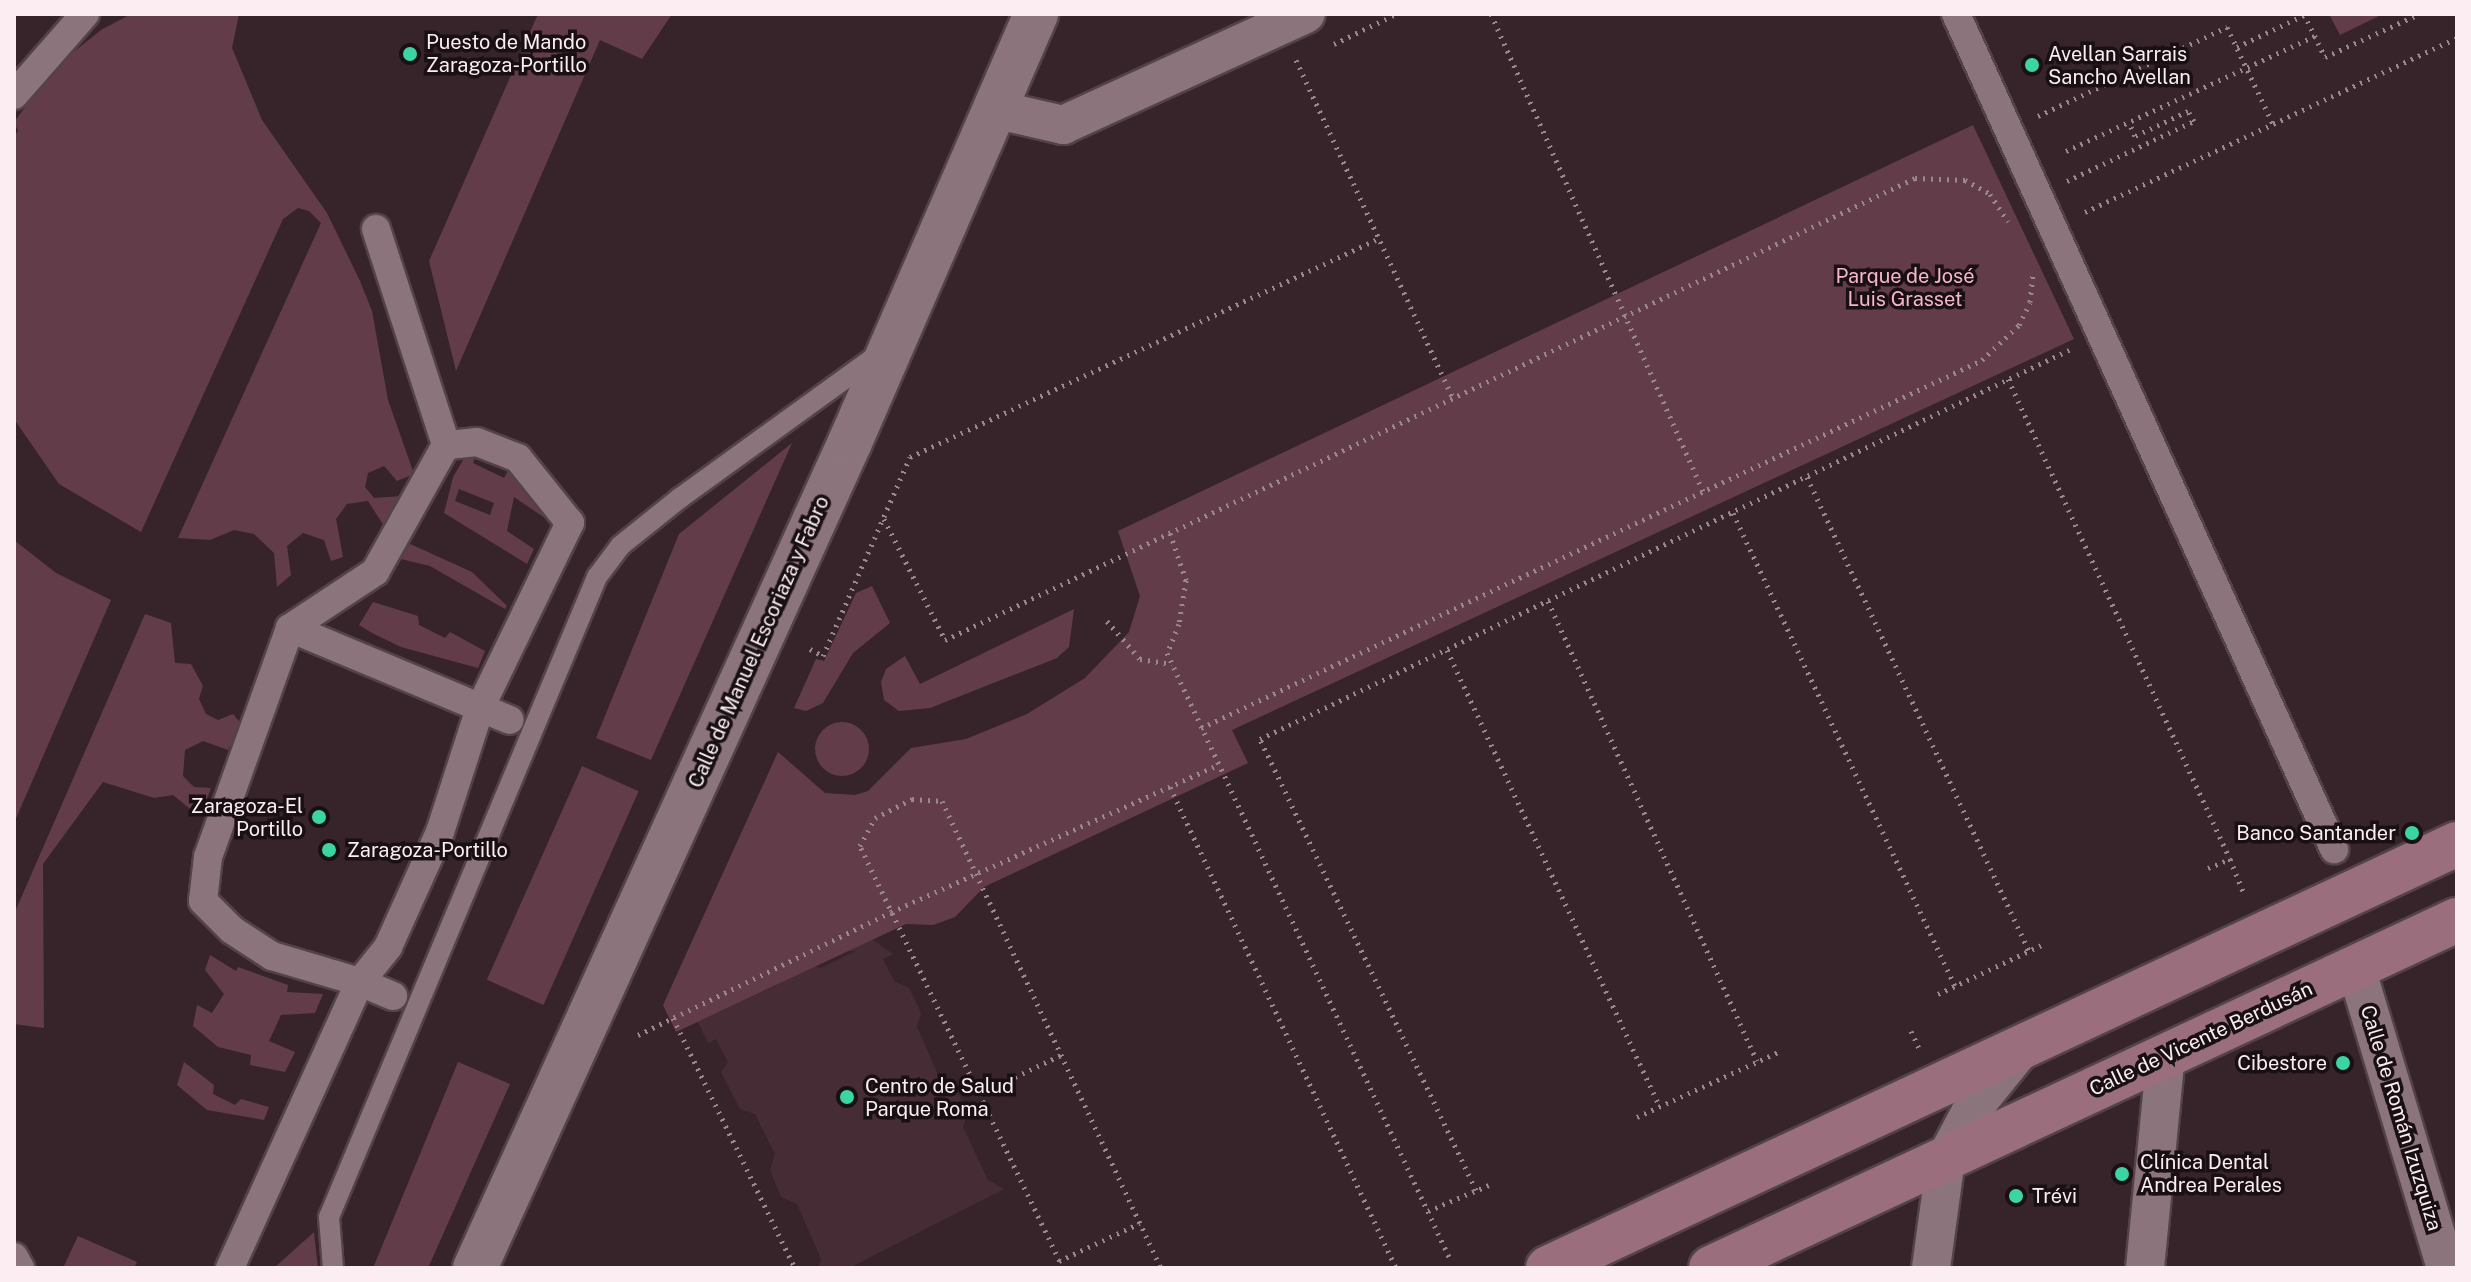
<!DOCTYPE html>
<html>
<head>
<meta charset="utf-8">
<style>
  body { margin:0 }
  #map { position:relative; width:2471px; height:1282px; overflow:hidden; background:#37242a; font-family:"Public Sans",sans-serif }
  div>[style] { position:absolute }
  .built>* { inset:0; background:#462c35 }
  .green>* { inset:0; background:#633c49; transform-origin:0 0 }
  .round { border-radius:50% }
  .path>* { height:5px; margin-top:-2.5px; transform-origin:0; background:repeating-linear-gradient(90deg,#99898e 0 2px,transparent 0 8px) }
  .roads { filter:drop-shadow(2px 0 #534348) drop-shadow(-2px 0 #534348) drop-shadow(0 2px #534348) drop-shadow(0 -2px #534348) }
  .service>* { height:20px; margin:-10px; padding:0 10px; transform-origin:10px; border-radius:10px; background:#8c747c }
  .pedestrian>* { height:28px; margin:-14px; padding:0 14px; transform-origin:14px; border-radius:14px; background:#8c747c }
  .minor>* { height:38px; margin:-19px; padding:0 19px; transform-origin:19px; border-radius:19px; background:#8c747c }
  .tertiary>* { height:44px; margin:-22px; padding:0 22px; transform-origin:22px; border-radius:22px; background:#8c747c }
  .secondary>* { height:44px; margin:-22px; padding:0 22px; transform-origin:22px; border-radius:22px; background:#9b6e7e }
  .dots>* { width:22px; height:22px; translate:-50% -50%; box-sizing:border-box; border:4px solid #191013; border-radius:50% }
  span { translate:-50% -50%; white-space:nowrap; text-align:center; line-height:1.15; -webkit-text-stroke:7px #191013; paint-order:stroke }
  .poi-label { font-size:20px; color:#fbedf1 }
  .left { translate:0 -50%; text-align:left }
  .right { translate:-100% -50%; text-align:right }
  .park-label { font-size:20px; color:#f8b6cb }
  .street-label { font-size:20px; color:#fbedf1 }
  .frame { position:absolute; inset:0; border:16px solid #fbedf1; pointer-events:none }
</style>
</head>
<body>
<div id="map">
  <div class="built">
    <div style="clip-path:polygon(881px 930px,873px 940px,893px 954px,883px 959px,895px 982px,909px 988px,921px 1013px,917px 1027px,941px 1081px,954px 1085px,968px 1113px,963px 1127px,988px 1180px,1004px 1189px,849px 1268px,818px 1268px,821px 1259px,797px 1204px,781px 1197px,770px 1170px,775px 1154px,755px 1114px,740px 1109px,721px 1072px,728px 1062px,716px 1039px,708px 1043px,694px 1014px,719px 1012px,773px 987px,805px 962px,821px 968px,856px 951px,848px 951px)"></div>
  </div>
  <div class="green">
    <div style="clip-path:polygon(131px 14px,239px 14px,232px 48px,262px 120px,327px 213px,360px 281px,372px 311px,388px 400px,414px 474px,397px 481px,384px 466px,368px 473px,365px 487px,374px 498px,403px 496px,384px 526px,368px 501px,347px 504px,336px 519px,343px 557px,331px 561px,324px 540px,303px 533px,287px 546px,291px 575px,277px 587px,274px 553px,254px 534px,234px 530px,210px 540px,178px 538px,321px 223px,309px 211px,298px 208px,283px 219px,141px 532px,59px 484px,14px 419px,14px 137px,18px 131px,14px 122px,56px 66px,101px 30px)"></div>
    <div style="clip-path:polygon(538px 14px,672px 14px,642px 59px,600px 40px,456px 371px,429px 261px)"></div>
    <div style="clip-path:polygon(2329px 14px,2383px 14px,2340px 35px)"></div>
    <div style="clip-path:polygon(1973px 125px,2074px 339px,1232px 730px,1248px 763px,984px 887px,955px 917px,933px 925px,906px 924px,676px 1032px,663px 1005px,778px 752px,825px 793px,855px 795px,868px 791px,911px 748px,966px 739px,1027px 714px,1085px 678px,1129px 632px,1140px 596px,1118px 531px)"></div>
    <div style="clip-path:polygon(792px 443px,651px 760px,596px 738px,679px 534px)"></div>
    <div style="clip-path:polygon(evenodd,472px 445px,492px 450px,555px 506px,548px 520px,514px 497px,507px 531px,534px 549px,527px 564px,444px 513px,453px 477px,472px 445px,476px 454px,509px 469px,504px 478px,473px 463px,476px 454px,472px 445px,459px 489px,494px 503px,490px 515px,455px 501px,459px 489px)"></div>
    <div style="clip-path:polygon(14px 540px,56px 573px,111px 600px,14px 823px)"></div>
    <div style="clip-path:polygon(408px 543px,472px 572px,507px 606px,505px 609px,430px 566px,401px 559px)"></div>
    <div style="clip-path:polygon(872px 586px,890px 623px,853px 653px,823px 703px,806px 711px,794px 708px,816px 659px,824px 661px,856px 593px)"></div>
    <div style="clip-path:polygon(373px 602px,418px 616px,419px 625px,445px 638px,450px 632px,485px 651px,478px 668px,401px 647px,372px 633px,359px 625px)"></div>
    <div style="clip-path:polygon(1074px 609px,1069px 647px,1057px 658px,930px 708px,899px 711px,884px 700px,881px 682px,886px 669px,905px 656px,920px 684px)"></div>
    <div style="clip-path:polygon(145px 614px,171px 623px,175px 663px,191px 664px,203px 686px,199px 699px,206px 714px,218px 720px,233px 714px,241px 724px,228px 750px,203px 741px,185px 750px,183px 776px,194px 787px,211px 788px,200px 817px,173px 795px,154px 798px,103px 782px,43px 864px,44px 1028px,14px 1024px,14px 914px)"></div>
    <div class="round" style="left:815px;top:722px;width:54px;height:54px"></div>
    <div style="left:582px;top:766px;width:62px;height:234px;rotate:24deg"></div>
    <div style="clip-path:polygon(210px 955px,236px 971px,238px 967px,288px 985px,287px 992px,323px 994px,315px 1013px,281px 1015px,269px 1041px,295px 1052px,285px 1072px,250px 1065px,251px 1055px,218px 1047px,193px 1026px,197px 1005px,212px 1013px,224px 994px,205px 970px)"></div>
    <div style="clip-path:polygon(184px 1062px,214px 1085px,213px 1094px,235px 1105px,241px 1099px,269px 1107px,264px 1120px,207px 1110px,177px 1085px)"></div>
    <div style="clip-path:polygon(458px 1062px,510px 1084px,428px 1268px,373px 1268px)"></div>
    <div style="clip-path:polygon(314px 1232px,318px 1268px,274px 1268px)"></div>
    <div style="clip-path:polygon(78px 1236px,137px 1262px,134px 1268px,63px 1268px)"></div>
  </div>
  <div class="path">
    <div style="left:1491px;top:14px;width:522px;rotate:66.04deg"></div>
    <div style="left:2304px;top:14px;width:48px;rotate:64deg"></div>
    <div style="left:2325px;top:57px;width:103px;rotate:-24.6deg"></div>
    <div style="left:1334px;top:44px;width:69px;rotate:-25.8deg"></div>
    <div style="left:2237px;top:47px;width:74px;rotate:-25.5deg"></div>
    <div style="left:1296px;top:60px;width:373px;rotate:65.1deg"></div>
    <div style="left:2038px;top:116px;width:209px;rotate:-25.2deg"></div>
    <div style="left:2227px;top:27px;width:107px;rotate:64.6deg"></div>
    <div style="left:2066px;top:151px;width:274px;rotate:-24.8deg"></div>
    <div style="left:2067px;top:181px;width:140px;rotate:-25.3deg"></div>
    <div style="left:2194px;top:121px;width:12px;rotate:-121deg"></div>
    <div style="left:2188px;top:111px;width:59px;rotate:154.7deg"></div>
    <div style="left:2135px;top:136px;width:15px;rotate:-113deg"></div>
    <div style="left:2085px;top:212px;width:411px;rotate:-25.1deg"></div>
    <div style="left:2008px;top:379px;width:529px;rotate:65.18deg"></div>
    <div style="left:1807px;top:477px;width:523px;rotate:64.9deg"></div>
    <div style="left:1733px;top:513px;width:523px;rotate:64.86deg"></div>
    <div style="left:884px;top:519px;width:136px;rotate:63.2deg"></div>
    <div style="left:945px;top:640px;width:1074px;rotate:-25.47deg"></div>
    <div style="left:1915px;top:178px;width:50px;rotate:2.3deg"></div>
    <div style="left:1965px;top:180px;width:29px;rotate:29deg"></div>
    <div style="left:1990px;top:194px;width:33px;rotate:57deg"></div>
    <div style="left:1170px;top:533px;width:50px;rotate:71.2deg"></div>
    <div style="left:1186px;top:580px;width:45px;rotate:99deg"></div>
    <div style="left:1179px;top:624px;width:31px;rotate:112deg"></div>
    <div style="left:1167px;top:653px;width:671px;rotate:64.96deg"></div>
    <div style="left:1548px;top:601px;width:505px;rotate:65.57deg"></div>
    <div style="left:1107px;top:621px;width:50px;rotate:49deg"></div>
    <div style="left:1140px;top:659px;width:32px;rotate:9deg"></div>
    <div style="left:810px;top:649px;width:15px;rotate:28deg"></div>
    <div style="left:823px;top:656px;width:217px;rotate:-66.4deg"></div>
    <div style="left:910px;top:457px;width:516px;rotate:-24.98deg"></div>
    <div style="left:1447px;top:650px;width:502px;rotate:65.02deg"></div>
    <div style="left:1201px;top:728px;width:863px;rotate:-25.23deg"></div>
    <div style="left:1982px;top:360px;width:51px;rotate:-43.4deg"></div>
    <div style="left:2019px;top:325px;width:25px;rotate:-64deg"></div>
    <div style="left:2030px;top:302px;width:27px;rotate:-84deg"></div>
    <div style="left:1170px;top:787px;width:531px;rotate:64.83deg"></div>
    <div style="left:2208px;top:868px;width:24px;rotate:-22deg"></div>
    <div style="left:2230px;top:859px;width:38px;rotate:68deg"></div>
    <div style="left:1938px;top:994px;width:119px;rotate:-25.3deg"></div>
    <div style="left:673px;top:1018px;width:278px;rotate:64deg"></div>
    <div style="left:1911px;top:1031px;width:19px;rotate:65deg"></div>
    <div style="left:638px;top:1035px;width:281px;rotate:-25.9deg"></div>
    <div style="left:891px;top:912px;width:359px;rotate:-24.2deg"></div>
    <div style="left:979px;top:1094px;width:91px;rotate:-25.4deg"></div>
    <div style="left:1637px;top:1117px;width:155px;rotate:-24.7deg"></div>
    <div style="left:1476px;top:1190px;width:500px;rotate:-115.59deg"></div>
    <div style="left:1260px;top:739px;width:900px;rotate:-25.68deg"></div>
    <div style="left:1428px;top:1211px;width:66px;rotate:-23.1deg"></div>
    <div style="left:1059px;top:1261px;width:89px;rotate:-25.1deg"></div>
    <div style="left:1063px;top:1268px;width:468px;rotate:-115.7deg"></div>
    <div style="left:860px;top:846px;width:32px;rotate:-62deg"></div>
    <div style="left:875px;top:818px;width:42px;rotate:-27.2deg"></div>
    <div style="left:912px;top:799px;width:30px;rotate:4deg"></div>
    <div style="left:942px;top:801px;width:516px;rotate:64.88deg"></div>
  </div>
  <div class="roads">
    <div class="service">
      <div style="left:333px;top:1268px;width:51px;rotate:-94.5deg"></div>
      <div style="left:329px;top:1217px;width:694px;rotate:-67.28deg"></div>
      <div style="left:597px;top:577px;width:39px;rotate:-53deg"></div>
      <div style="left:620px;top:546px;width:77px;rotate:-38.7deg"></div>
      <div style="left:680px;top:498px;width:247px;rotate:-35.9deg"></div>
    </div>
    <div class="pedestrian">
      <div style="left:1956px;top:14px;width:917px;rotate:65.64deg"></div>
      <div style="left:14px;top:95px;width:108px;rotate:-48.8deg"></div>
      <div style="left:376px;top:229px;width:227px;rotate:72deg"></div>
      <div style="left:290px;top:628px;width:238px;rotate:22.7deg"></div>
      <div style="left:14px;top:1257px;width:13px;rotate:61deg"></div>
      <div style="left:230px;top:1268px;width:314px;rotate:-65.6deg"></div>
      <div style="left:360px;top:982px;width:45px;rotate:-51.3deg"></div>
      <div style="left:388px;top:947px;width:126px;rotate:-65.7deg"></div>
      <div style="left:440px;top:832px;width:130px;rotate:-72.1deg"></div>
      <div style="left:480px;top:708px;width:206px;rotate:-64.1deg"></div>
      <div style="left:570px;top:523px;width:83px;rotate:-128.7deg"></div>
      <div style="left:518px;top:458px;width:44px;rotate:-158.7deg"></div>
      <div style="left:477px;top:442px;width:31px;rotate:174deg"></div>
      <div style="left:446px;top:445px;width:145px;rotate:119.2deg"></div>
      <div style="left:375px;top:572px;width:102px;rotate:146.6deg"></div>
      <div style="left:290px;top:628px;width:243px;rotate:109.7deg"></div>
      <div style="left:208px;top:857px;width:44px;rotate:96.5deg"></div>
      <div style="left:203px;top:901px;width:41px;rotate:45deg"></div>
      <div style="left:232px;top:930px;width:48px;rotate:33deg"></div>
      <div style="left:272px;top:956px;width:92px;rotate:16.5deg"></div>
      <div style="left:360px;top:982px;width:36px;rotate:23deg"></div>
    </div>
    <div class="minor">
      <div style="left:998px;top:110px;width:67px;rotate:13deg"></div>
      <div style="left:1063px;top:125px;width:267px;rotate:-24.6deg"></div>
      <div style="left:2356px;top:968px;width:313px;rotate:73.3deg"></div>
      <div style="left:1931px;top:1268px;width:111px;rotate:-82.2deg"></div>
      <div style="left:1946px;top:1158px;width:53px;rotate:-62deg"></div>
      <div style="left:1971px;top:1111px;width:80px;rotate:-51.1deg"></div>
      <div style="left:2145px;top:1268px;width:214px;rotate:-84.4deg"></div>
    </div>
    <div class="tertiary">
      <div style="left:475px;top:1268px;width:907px;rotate:-65.58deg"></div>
      <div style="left:850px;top:442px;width:467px;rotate:-66.5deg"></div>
    </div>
    <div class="secondary">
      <div style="left:1548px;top:1268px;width:1003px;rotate:-25.01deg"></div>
      <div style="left:1711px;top:1268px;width:823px;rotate:-25.01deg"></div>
    </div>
  </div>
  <div class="dots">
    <div style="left:410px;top:54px;background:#3dd4a3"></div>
    <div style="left:2032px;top:65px;background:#3dd4a3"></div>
    <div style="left:319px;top:817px;background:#3dd4a3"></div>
    <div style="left:2412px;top:833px;background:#3dd4a3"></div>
    <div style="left:329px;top:850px;background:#3dd4a3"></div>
    <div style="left:2343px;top:1063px;background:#3dd4a3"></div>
    <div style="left:847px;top:1097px;background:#3dd4a3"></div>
    <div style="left:2122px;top:1174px;background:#3dd4a3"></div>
    <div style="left:2016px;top:1196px;background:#3dd4a3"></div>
  </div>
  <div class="poi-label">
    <span class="left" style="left:426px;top:54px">Puesto de Mando<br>Zaragoza-Portillo</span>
    <span class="left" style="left:2048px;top:66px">Avellan Sarrais<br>Sancho Avellan</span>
    <span class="right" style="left:303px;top:818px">Zaragoza-El<br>Portillo</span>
    <span class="right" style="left:2396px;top:833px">Banco Santander</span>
    <span class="left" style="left:347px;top:850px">Zaragoza-Portillo</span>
    <span class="right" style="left:2327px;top:1063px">Cibestore</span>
    <span class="left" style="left:865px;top:1098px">Centro de Salud<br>Parque Roma</span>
    <span class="left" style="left:2140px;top:1174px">Clínica Dental<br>Andrea Perales</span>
    <span class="left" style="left:2032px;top:1196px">Trévi</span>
  </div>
  <div class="park-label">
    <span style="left:1905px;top:288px">Parque de José<br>Luis Grasset</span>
  </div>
  <div class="street-label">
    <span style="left:759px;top:642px;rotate:-66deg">Calle de Manuel Escoriaza y Fabro</span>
    <span style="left:2201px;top:1039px;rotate:-25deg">Calle de Vicente Berdusán</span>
    <span style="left:2401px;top:1118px;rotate:73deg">Calle de Román Izuzquiza</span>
  </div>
  <div class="frame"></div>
</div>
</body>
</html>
